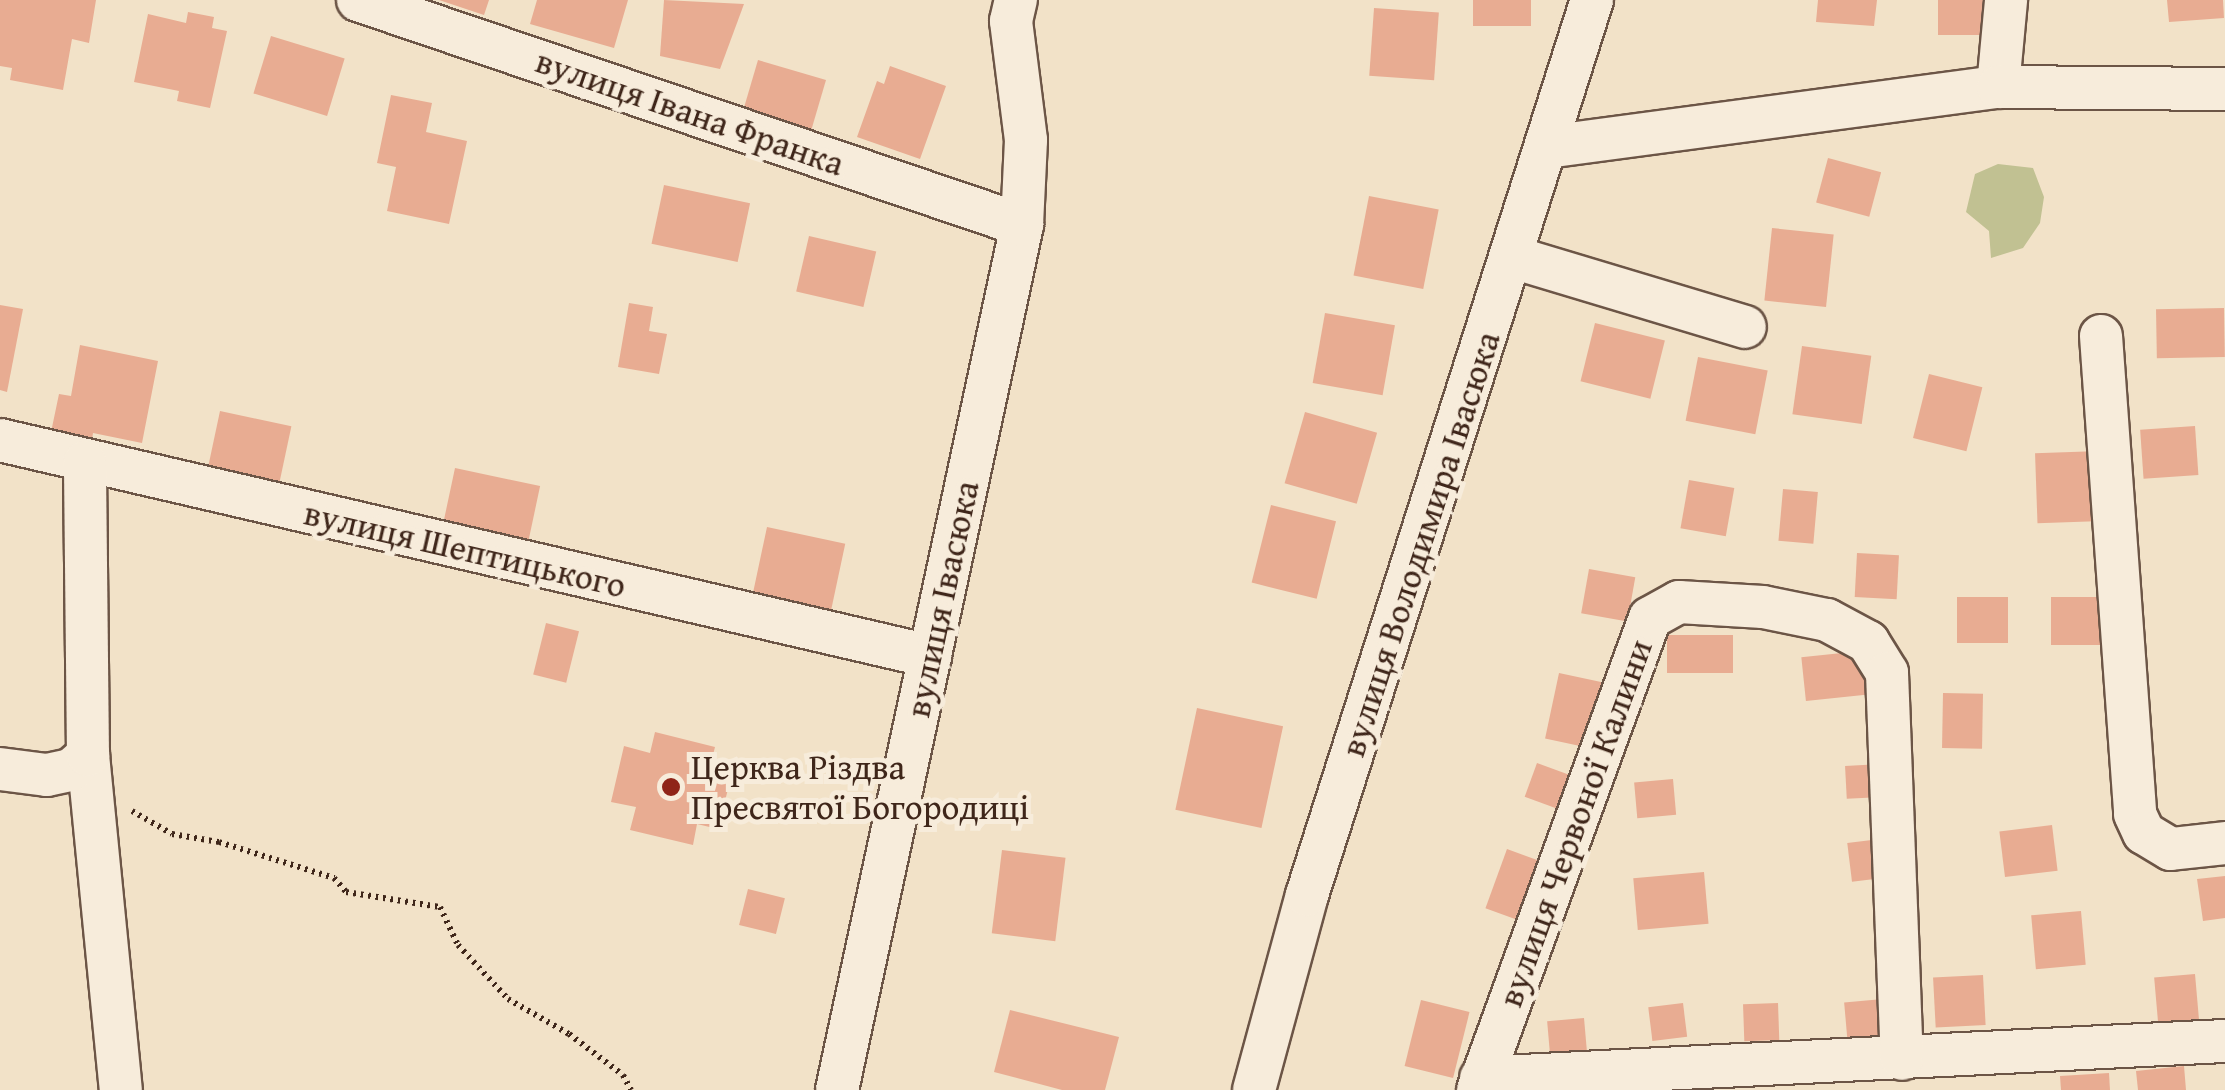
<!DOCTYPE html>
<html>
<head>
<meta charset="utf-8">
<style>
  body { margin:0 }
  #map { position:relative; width:2225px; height:1090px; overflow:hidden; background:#f2e2c8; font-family:"Gentium Book Plus",serif }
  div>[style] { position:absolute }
  .green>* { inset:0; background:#c1c192 }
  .building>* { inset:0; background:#e8ac92; transform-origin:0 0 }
  .path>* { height:6px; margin-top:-3px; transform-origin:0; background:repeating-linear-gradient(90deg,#3f261a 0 2.5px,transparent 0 7.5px) }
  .roads { filter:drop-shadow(2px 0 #6c5546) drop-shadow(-2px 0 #6c5546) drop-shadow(0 2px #6c5546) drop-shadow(0 -2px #6c5546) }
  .minor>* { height:42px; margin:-21px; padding:0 21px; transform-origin:21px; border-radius:21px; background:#f7ecdb }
  .dots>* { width:28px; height:28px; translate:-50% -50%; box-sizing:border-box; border:5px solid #f7ecdb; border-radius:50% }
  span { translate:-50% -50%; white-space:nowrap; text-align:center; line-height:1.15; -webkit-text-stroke:10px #f7ecdb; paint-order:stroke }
  .street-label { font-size:35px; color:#3f261a }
  .poi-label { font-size:35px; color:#3f261a }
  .left { translate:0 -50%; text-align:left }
</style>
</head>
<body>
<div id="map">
  <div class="green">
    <div style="clip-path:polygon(1998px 164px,2033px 168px,2044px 197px,2040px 223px,2023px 248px,1991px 258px,1989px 231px,1966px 212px,1975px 174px)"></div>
  </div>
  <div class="building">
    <div style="clip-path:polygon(0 0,96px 0,89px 43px,72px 39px,63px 90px,10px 80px,12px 68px,0 66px)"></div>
    <div style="clip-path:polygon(439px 0,489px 0,484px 15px)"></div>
    <div style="clip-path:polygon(537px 0,628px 0,614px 48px,530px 24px)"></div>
    <div style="clip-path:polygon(664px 0,744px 4px,720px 69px,660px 56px)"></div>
    <div style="left:1473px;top:0;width:58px;height:26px"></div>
    <div style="clip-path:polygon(1818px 0,1877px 0,1874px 26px,1816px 22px)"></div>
    <div style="left:1938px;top:0;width:53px;height:35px"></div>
    <div style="clip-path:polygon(2167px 0,2223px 0,2224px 18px,2169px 22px)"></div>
    <div style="left:1374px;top:8px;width:65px;height:68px;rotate:4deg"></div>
    <div style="clip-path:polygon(188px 12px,214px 17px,212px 28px,227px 31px,210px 108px,177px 101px,179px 91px,134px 82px,148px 14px,186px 23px)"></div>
    <div style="left:271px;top:36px;width:77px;height:60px;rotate:17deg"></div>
    <div style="clip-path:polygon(758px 60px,826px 80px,811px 131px,792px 135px,743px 111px)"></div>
    <div style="clip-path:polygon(890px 66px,946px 86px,920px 159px,857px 137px,877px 81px,884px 84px)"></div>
    <div style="clip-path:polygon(391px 95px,432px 103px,426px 132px,467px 141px,449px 224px,387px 211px,396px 167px,377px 163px)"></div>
    <div style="left:1828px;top:158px;width:55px;height:46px;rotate:15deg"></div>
    <div style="left:664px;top:185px;width:88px;height:60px;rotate:12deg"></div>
    <div style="left:1369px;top:196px;width:71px;height:81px;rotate:11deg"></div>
    <div style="left:1772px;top:228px;width:62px;height:73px;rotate:6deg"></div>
    <div style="left:809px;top:236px;width:69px;height:57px;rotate:13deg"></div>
    <div style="clip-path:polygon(629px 303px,653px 307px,649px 331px,667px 334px,659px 374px,618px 367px)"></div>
    <div style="clip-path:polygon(0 305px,23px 309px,7px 392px,0 390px)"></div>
    <div style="left:2224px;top:308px;width:49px;height:68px;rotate:89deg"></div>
    <div style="left:1325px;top:313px;width:71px;height:71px;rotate:10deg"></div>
    <div style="left:1595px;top:323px;width:72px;height:60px;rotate:14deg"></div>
    <div style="clip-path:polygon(80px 345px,158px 361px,142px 443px,93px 433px,91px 446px,50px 437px,59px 394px,71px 396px)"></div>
    <div style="left:1802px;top:346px;width:70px;height:69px;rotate:8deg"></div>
    <div style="left:1698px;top:357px;width:71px;height:65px;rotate:11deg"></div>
    <div style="left:1929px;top:374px;width:55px;height:66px;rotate:14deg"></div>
    <div style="left:220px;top:411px;width:73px;height:70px;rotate:12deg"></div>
    <div style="left:1305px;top:412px;width:75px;height:74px;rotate:16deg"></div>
    <div style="left:2195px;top:426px;width:49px;height:55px;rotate:86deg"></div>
    <div style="left:2100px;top:451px;width:70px;height:65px;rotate:88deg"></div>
    <div style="left:455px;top:468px;width:87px;height:64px;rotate:12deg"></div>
    <div style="left:1689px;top:480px;width:46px;height:49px;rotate:10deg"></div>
    <div style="left:1783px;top:489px;width:35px;height:52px;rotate:5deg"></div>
    <div style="left:1271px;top:505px;width:67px;height:80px;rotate:14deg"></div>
    <div style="left:767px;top:527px;width:80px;height:72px;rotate:12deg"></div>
    <div style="left:1857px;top:553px;width:42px;height:44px;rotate:3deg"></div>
    <div style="left:1589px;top:569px;width:47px;height:45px;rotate:10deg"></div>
    <div style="left:1957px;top:597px;width:51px;height:46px"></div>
    <div style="left:2051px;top:597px;width:58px;height:48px"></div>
    <div style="left:546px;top:623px;width:34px;height:53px;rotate:14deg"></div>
    <div style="left:1667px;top:635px;width:66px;height:38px"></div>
    <div style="left:1861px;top:651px;width:44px;height:60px;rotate:84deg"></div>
    <div style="left:1559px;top:673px;width:49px;height:67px;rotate:12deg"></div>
    <div style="left:1943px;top:693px;width:40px;height:55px;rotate:1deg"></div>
    <div style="left:1197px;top:708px;width:88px;height:104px;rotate:12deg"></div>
    <div style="clip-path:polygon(655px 732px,715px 747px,710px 767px,732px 773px,718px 829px,697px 824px,693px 845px,630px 830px,636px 807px,611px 802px,624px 746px,650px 753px)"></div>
    <div style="left:1537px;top:763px;width:45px;height:36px;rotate:20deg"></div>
    <div style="left:1881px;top:764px;width:33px;height:36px;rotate:87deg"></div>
    <div style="left:1673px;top:779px;width:36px;height:39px;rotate:85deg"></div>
    <div style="left:2052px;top:825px;width:46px;height:53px;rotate:83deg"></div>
    <div style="left:1880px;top:839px;width:39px;height:33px;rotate:83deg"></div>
    <div style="left:1507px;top:849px;width:46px;height:63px;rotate:20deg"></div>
    <div style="left:1002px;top:850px;width:64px;height:84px;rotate:7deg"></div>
    <div style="left:1704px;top:872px;width:52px;height:71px;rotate:85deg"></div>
    <div style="clip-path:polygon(2225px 876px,2225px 918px,2203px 921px,2197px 879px)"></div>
    <div style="left:748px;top:889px;width:38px;height:37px;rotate:14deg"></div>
    <div style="left:2081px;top:911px;width:54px;height:50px;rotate:85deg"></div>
    <div style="left:2195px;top:974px;width:46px;height:41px;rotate:85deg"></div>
    <div style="left:1983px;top:975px;width:50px;height:50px;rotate:87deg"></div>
    <div style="left:1883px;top:999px;width:38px;height:39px;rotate:85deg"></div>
    <div style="left:1421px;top:1000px;width:50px;height:68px;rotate:14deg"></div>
    <div style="left:1683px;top:1003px;width:34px;height:35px;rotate:83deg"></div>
    <div style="left:1778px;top:1003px;width:37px;height:35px;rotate:88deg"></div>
    <div style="clip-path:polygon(1010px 1010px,1119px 1037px,1105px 1090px,1062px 1090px,994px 1072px)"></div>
    <div style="left:1584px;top:1018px;width:38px;height:37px;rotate:85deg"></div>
    <div style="clip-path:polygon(2184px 1066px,2186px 1090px,2138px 1090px,2136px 1071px)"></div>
    <div style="clip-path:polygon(2109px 1073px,2110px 1090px,2061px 1090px,2060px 1076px)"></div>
  </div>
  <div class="path">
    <div style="left:132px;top:811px;width:46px;rotate:29.9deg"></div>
    <div style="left:172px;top:834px;width:48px;rotate:9.7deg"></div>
    <div style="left:219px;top:842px;width:121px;rotate:17.4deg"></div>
    <div style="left:334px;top:878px;width:18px;rotate:49deg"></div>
    <div style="left:346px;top:892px;width:95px;rotate:9.1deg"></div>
    <div style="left:440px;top:907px;width:42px;rotate:64.7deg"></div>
    <div style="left:458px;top:945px;width:74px;rotate:47.2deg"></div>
    <div style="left:508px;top:999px;width:70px;rotate:29.8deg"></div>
    <div style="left:569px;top:1034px;width:68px;rotate:37.2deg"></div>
    <div style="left:623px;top:1075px;width:17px;rotate:62deg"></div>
  </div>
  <div class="roads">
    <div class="minor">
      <div style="left:358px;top:0;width:701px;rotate:18.72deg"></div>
      <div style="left:1998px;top:87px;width:87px;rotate:-84.7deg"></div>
      <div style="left:1547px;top:147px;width:455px;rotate:-7.6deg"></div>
      <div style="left:1998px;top:87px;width:227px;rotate:0.5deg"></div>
      <div style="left:1512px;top:257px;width:243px;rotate:16.7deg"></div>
      <div style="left:2101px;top:336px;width:479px;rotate:85.9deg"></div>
      <div style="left:2135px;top:814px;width:21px;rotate:65deg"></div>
      <div style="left:2144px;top:833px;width:31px;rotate:31deg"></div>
      <div style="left:2171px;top:849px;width:54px;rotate:-6.3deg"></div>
      <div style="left:0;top:440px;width:955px;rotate:13.08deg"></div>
      <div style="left:88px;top:755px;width:337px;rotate:84.4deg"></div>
      <div style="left:0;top:769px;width:47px;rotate:7.3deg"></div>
      <div style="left:47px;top:775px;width:25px;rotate:-12deg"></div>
      <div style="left:71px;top:770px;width:23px;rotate:-41deg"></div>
      <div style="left:88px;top:755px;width:293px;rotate:-90.6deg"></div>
      <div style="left:1481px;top:1078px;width:745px;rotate:-2.85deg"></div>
      <div style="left:837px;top:1090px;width:885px;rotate:-77.93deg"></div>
      <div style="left:1022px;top:225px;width:85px;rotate:-87.3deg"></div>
      <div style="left:1026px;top:140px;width:120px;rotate:-97.2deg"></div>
      <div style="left:1011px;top:21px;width:22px;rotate:-77deg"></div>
      <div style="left:1254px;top:1090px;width:202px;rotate:-74.8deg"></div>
      <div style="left:1307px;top:895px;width:939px;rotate:-72.34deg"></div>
      <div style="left:1478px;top:1090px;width:502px;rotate:-69.98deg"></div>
      <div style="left:1650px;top:618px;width:33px;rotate:-29deg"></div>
      <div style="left:1679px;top:602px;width:84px;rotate:3.4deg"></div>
      <div style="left:1763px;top:607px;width:65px;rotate:11.5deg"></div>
      <div style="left:1827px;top:620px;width:47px;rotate:28.2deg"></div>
      <div style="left:1868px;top:642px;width:36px;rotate:58deg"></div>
      <div style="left:1887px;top:673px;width:386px;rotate:87.8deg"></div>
    </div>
  </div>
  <div class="dots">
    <div style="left:671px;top:787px;background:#8f2418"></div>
  </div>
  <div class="street-label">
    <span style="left:690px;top:112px;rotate:19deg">вулиця Івана Франка</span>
    <span style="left:1420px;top:544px;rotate:-72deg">вулиця Володимира Івасюка</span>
    <span style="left:465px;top:549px;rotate:13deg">вулиця Шептицького</span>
    <span style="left:942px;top:599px;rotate:-78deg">вулиця Івасюка</span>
    <span style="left:1575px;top:823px;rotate:-70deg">вулиця Червоної Калини</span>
  </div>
  <div class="poi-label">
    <span class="left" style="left:691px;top:787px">Церква Різдва<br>Пресвятої Богородиці</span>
  </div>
</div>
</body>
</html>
